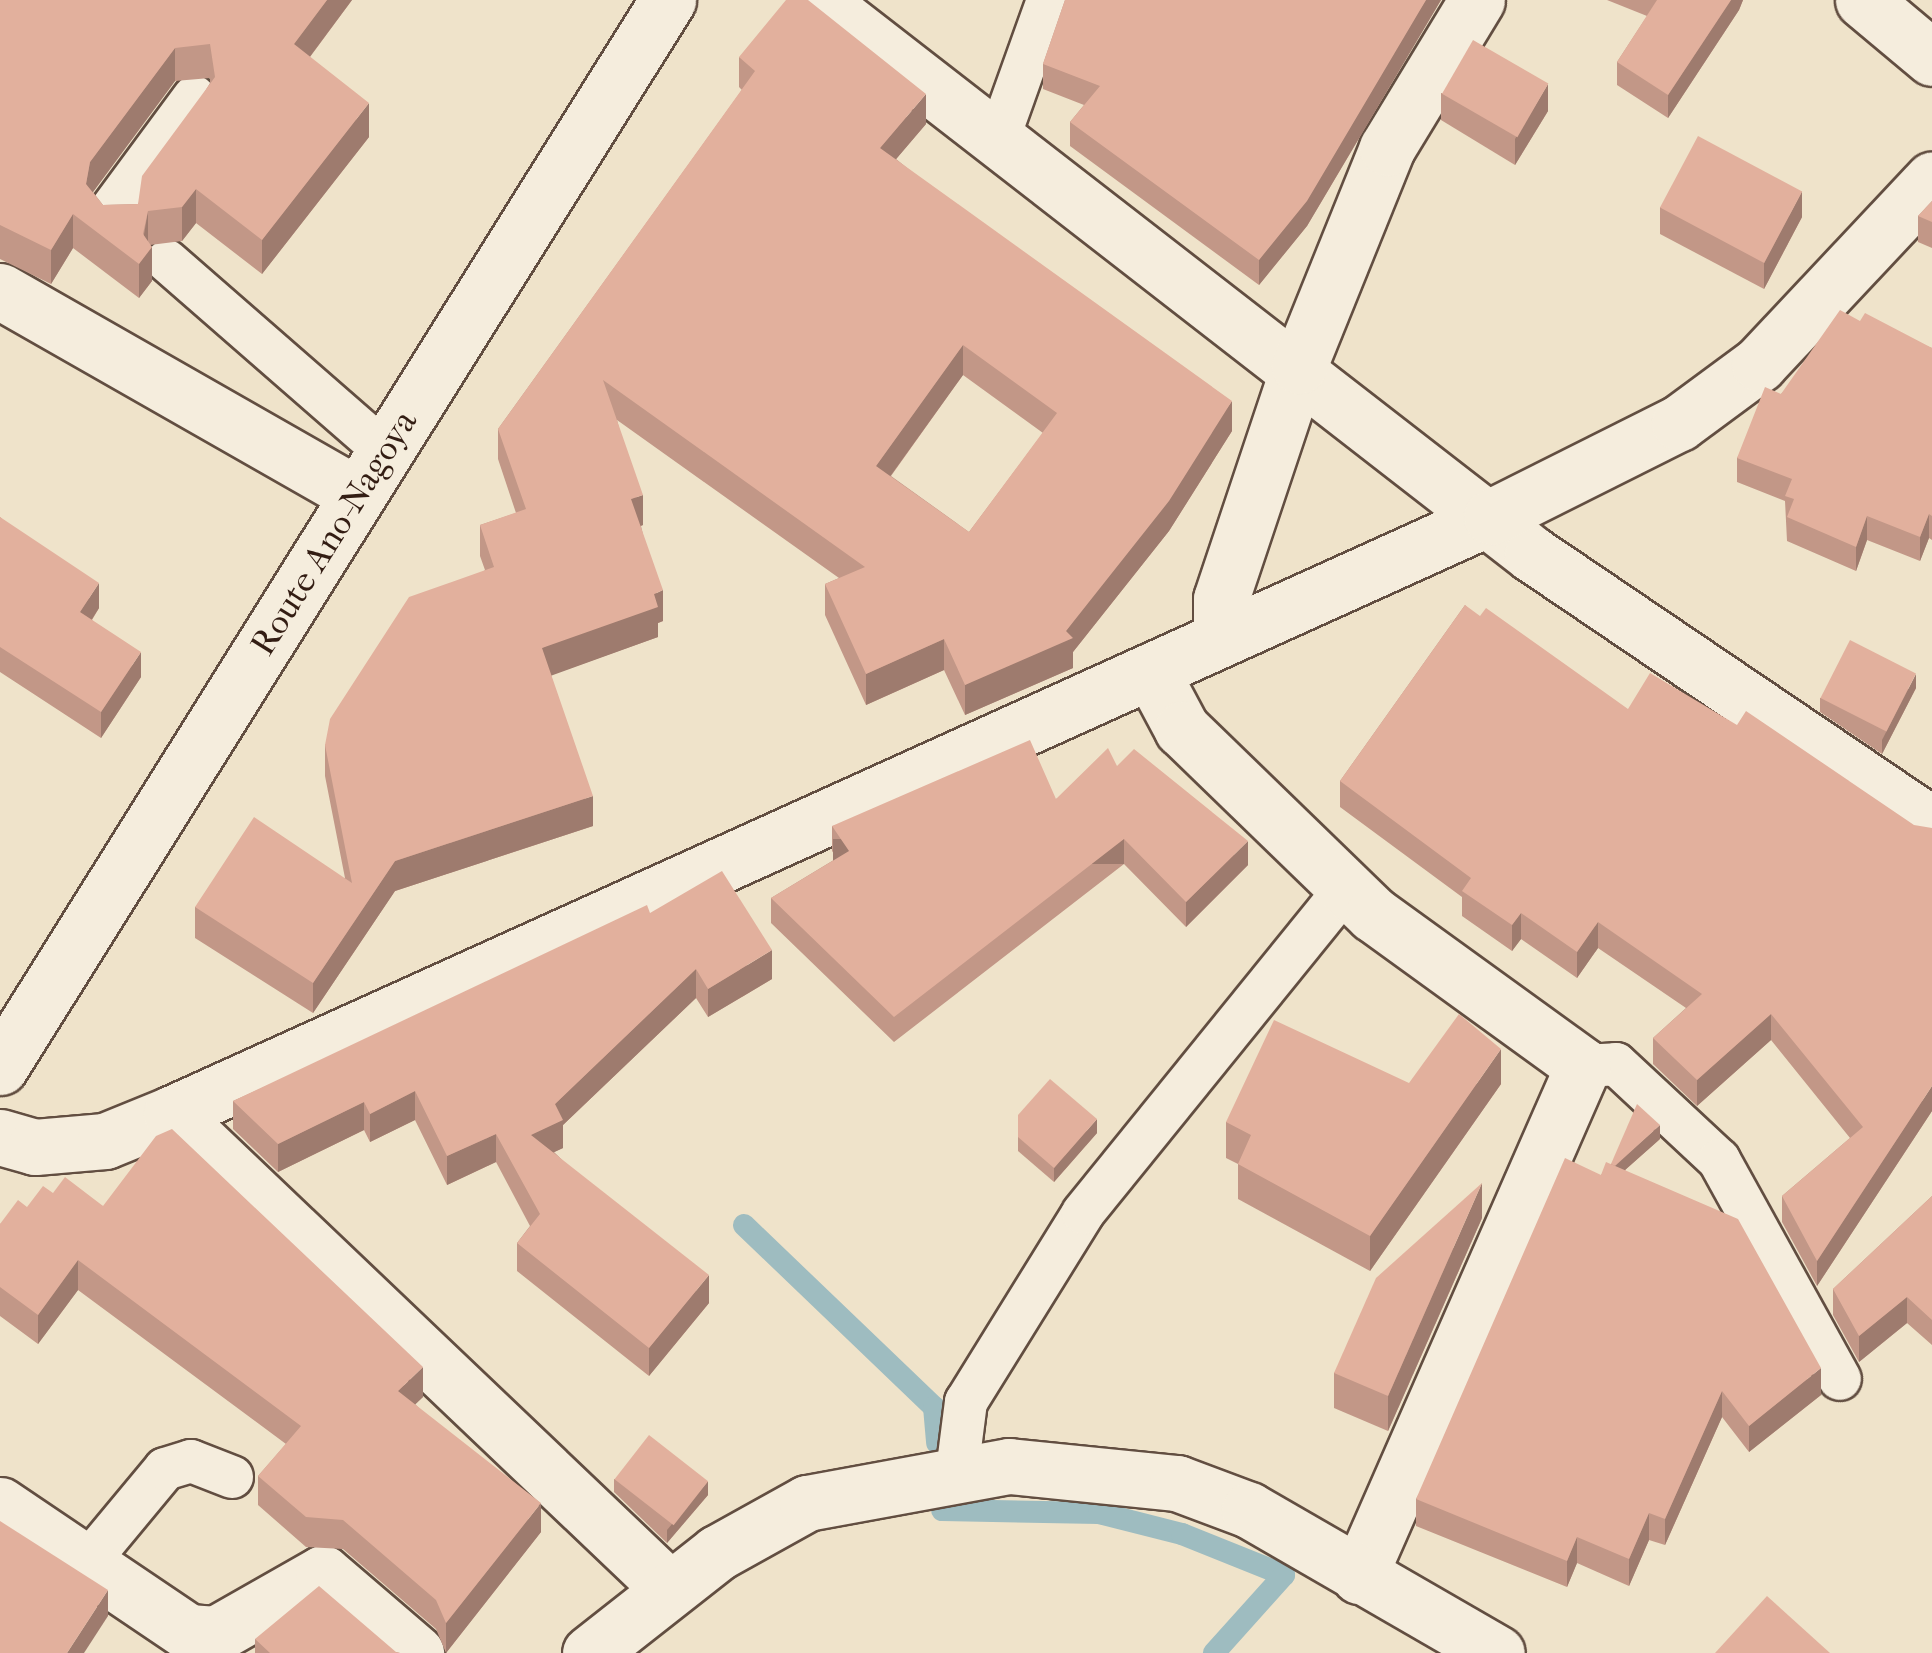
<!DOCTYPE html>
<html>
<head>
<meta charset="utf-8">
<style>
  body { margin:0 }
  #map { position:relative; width:1932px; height:1653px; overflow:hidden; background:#efe3ca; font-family:"IM FELL French Canon",serif }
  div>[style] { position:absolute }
  .stream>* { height:22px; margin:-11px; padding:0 11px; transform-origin:11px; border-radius:11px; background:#9ebcc0 }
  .roads { filter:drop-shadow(2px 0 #624e41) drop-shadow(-2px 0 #624e41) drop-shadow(0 2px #624e41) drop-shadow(0 -2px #624e41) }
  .lane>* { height:42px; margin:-21px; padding:0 21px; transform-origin:21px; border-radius:21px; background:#f5eddd }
  .street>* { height:55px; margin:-27.5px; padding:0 27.5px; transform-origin:27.5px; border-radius:27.5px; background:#f5eddd }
  .secondary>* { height:55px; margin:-27.5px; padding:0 27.5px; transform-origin:27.5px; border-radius:27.5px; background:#f5eddd }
  .wall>* { inset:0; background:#c29787 }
  .shaded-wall>* { inset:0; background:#9e7b6e; transform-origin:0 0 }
  .building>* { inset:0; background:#e2b09d; transform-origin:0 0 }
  span { translate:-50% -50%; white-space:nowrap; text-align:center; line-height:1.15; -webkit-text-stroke:8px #f5eddd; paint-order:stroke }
  .street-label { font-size:35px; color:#331d13 }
</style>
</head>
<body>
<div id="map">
  <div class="stream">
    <div style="left:744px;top:1225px;width:263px;rotate:43.8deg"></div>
    <div style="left:934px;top:1407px;width:36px;rotate:85deg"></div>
    <div style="left:942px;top:1510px;width:157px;rotate:1.1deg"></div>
    <div style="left:1099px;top:1513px;width:86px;rotate:14.2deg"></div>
    <div style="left:1182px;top:1534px;width:110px;rotate:21.9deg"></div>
    <div style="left:1284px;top:1575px;width:105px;rotate:131.9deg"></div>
  </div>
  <div class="roads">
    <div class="lane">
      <div style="left:999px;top:137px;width:145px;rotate:-70.3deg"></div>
      <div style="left:120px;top:221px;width:14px;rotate:-135deg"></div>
      <div style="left:110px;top:211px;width:142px;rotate:-53.6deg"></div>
      <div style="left:167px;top:261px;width:289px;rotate:41.1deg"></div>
      <div style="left:1583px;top:1066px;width:33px;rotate:-3deg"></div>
      <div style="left:1616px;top:1064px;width:141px;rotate:43deg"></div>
      <div style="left:1719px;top:1160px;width:250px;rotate:61.1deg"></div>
      <div style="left:957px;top:1472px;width:71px;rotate:-82.7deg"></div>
      <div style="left:966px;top:1402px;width:222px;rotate:-58.2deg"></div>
      <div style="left:1083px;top:1213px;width:418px;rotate:-51deg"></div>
      <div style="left:87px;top:1563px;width:122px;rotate:-50.3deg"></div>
      <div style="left:165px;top:1469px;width:27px;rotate:-17deg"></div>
      <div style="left:191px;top:1461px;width:44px;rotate:21.3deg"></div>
    </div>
    <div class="street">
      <div style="left:818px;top:0;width:904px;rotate:37.81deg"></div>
      <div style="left:1532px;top:554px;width:483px;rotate:34.1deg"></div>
      <div style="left:1863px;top:0;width:90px;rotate:40deg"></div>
      <div style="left:0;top:291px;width:411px;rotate:29.7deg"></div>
      <div style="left:1221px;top:638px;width:39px;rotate:-90deg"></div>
      <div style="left:1221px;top:599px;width:246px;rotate:-71.5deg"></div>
      <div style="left:1299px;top:366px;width:235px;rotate:-68deg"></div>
      <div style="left:1387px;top:148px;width:173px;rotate:-58.7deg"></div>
      <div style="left:1151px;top:671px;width:66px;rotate:61.9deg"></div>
      <div style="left:1182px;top:729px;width:266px;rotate:44.1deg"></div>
      <div style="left:1373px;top:914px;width:259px;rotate:35.9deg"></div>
      <div style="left:1583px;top:1066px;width:557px;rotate:113.71deg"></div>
      <div style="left:171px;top:1114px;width:689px;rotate:43.59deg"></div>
      <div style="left:0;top:1137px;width:36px;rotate:16deg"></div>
      <div style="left:35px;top:1147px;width:70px;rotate:-4.9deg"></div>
      <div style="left:105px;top:1141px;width:71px;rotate:-22.2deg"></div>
      <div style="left:171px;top:1114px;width:1449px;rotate:-24.34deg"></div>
      <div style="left:1491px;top:517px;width:210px;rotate:-26.6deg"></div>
      <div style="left:1679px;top:423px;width:99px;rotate:-36.4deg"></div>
      <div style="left:1759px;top:364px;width:253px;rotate:-46.8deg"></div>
      <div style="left:0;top:1505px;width:227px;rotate:34deg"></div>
      <div style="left:188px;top:1632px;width:28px;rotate:4deg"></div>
      <div style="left:216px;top:1634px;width:123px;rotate:-29.7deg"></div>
      <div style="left:323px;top:1573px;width:123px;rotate:40.7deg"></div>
      <div style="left:590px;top:1653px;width:162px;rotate:-38.2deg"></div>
      <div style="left:717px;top:1553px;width:103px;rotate:-29.1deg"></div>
      <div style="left:807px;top:1503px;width:205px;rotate:-10.4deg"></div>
      <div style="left:1009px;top:1466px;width:169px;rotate:5.8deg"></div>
      <div style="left:1177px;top:1483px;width:77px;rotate:20.6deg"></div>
      <div style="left:1249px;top:1510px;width:286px;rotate:30deg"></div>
    </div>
    <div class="secondary">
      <div style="left:0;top:1067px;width:1259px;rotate:-57.95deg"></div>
    </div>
  </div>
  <div class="wall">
    <div style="clip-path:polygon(evenodd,0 0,352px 0,310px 57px,369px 137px,262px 274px,196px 223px,182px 241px,150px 245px,152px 281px,139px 298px,73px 248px,51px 284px,0 259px,0 0,210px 78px,210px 83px,138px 204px,103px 205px,93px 192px,175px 81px,210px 78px)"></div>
    <div style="clip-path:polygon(1065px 0,1441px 0,1307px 226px,1259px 285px,1070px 146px,1070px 122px,1084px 105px,1043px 89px,1043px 64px)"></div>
    <div style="clip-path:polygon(1607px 0,1743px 0,1739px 10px,1668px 118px,1617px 85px,1617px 62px,1647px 16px)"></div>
    <div style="clip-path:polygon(evenodd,739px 57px,926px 124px,896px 159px,1232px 431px,1169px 531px,1073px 652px,1073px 668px,965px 715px,944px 670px,866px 705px,825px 615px,825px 584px,839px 578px,617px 420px,643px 525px,641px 526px,663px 621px,658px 623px,658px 637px,551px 675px,593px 826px,395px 891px,313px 1013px,195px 938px,195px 907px,345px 878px,325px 776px,325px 745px,485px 570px,480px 556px,480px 525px,516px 513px,498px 459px,498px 429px,742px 90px,739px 87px,739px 57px,963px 375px,1043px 433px,969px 532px,891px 476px,963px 375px)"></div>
    <div style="clip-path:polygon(1441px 93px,1548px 111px,1515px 165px,1441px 120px)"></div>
    <div style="clip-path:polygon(1932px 201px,1932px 248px,1918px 242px,1918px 216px)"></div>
    <div style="clip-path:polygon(1660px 207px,1802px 217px,1764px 289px,1660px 234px)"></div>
    <div style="clip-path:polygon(1860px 321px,1932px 348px,1932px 540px,1929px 538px,1920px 561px,1867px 540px,1856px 571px,1787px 541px,1785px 501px,1737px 482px,1737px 458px,1781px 394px)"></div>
    <div style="clip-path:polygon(0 517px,99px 608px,92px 620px,141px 677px,101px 738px,0 672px)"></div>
    <div style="clip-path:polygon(1465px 605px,1932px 1111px,1817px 1286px,1782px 1222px,1782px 1196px,1850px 1138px,1771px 1040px,1697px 1106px,1653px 1064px,1653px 1038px,1686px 1008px,1598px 948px,1577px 978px,1521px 939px,1512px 951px,1462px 916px,1462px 897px,1340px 807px,1340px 781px)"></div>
    <div style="clip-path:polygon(1916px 688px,1882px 754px,1820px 712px,1820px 698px)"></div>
    <div style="clip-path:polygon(1117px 766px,1248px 865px,1186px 927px,1124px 864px,894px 1042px,771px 923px,771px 898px,837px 858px,832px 851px,832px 826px,1056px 799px)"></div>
    <div style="clip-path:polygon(650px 913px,772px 979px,708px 1017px,696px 998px,563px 1125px,563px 1148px,554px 1152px,709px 1303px,649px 1376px,517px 1271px,517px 1243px,530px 1226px,496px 1162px,447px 1185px,415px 1120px,370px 1142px,364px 1130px,278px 1172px,233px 1129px,233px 1101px)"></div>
    <div style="clip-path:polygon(1409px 1083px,1501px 1084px,1370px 1271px,1238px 1199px,1238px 1164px,1226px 1158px,1226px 1122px)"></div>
    <div style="clip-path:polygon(1018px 1115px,1097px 1133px,1054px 1182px,1018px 1151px)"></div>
    <div style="clip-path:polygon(1660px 1139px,1625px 1170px,1821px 1395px,1749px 1452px,1722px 1417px,1665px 1545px,1649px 1540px,1629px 1586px,1577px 1563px,1567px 1587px,1416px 1526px,1416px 1499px,1601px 1175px,1611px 1164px)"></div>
    <div style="clip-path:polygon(53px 1193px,103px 1206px,423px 1397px,415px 1404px,541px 1532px,446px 1653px,436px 1629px,343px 1549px,306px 1547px,258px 1505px,258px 1476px,286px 1444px,78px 1290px,38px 1344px,0 1316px,0 1224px)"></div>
    <div style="clip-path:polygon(1932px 1196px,1932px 1345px,1907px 1323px,1859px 1362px,1833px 1315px,1833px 1289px)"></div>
    <div style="clip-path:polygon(1482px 1218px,1388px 1431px,1334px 1408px,1334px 1373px)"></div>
    <div style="clip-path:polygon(614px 1479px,708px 1495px,667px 1543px,614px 1492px)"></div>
    <div style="clip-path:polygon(255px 1639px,396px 1652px,400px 1653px,255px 1653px)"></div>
  </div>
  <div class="shaded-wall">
    <div style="clip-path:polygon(327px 0,352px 0,294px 78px,294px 44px)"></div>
    <div style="clip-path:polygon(1426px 0,1441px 0,1307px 226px,1259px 285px,1259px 260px)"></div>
    <div style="clip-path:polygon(1731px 0,1743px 0,1739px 10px,1668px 118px,1668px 95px)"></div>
    <div style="clip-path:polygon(175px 48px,175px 81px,90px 196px,86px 184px,90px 162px)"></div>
    <div style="clip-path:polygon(1548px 84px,1548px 111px,1515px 165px,1515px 139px)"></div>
    <div style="clip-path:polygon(926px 94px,926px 124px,880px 178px,880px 148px)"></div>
    <div style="clip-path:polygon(369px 103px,369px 137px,262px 274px,262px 240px)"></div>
    <div style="clip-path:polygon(196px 189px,196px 223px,182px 241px,182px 207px)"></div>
    <div style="clip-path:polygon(1802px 191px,1802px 217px,1764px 289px,1764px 263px)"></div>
    <div style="clip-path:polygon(148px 211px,148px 245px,152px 247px,152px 281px,139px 298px,139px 264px)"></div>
    <div style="clip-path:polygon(73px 214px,73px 248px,51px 284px,51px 250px)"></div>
    <div style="clip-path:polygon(963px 345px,963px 375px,876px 496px,876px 466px)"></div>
    <div style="clip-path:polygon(1232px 401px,1232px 431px,1169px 531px,1073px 652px,1073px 668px,965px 715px,965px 685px,1066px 631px)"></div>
    <div style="clip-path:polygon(643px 495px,643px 525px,631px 529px,631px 499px)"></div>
    <div style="clip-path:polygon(1929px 514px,1929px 538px,1920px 561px,1920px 537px)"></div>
    <div style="clip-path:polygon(1867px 516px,1867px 540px,1856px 571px,1856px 547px)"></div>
    <div style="clip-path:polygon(99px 583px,99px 608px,80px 638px,80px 612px)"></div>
    <div style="clip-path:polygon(663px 590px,663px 621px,658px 623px,658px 637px,542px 679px,542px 648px)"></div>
    <div style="clip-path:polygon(944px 639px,944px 670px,866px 705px,866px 674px)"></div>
    <div style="clip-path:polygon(141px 652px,141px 677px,101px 738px,101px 712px)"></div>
    <div style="clip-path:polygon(1916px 674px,1916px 688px,1882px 754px,1882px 740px)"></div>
    <div style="clip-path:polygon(593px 796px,593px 826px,395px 891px,313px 1013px,313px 983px,395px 861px)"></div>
    <div style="left:1124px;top:839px;width:25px;height:291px;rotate:90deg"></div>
    <div style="clip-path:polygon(1248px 841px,1248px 865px,1186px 927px,1186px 902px)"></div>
    <div style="clip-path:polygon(1521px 913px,1521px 939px,1512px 951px,1512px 925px)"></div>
    <div style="clip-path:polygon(1598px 922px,1598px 948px,1577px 978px,1577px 952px)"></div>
    <div style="clip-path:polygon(772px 950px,772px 979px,708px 1017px,708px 989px)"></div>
    <div style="clip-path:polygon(696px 969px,696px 998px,563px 1125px,563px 1148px,531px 1163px,531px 1135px,555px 1104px)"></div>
    <div style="clip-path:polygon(1771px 1014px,1771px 1040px,1697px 1106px,1697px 1080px)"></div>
    <div style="clip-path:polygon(1501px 1049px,1501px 1084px,1370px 1271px,1370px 1236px)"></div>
    <div style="clip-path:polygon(1932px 1086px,1932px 1111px,1817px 1286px,1817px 1261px)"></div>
    <div style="clip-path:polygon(415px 1091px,415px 1120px,370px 1142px,370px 1114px)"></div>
    <div style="clip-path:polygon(364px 1102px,364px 1130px,278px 1172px,278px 1144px)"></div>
    <div style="clip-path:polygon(1097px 1119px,1097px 1133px,1054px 1182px,1054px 1168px)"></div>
    <div style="clip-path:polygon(1660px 1125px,1660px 1139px,1607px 1186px,1607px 1172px)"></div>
    <div style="clip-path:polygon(496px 1134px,496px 1162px,447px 1185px,447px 1156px)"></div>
    <div style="clip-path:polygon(1482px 1183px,1482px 1218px,1388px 1431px,1388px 1396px)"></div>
    <div style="clip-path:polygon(78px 1260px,78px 1290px,38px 1344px,38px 1315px)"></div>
    <div style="clip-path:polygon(709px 1275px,709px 1303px,649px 1376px,649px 1348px)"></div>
    <div style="clip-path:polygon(1907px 1297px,1907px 1323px,1859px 1362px,1859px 1336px)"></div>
    <div style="clip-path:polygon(423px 1367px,423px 1397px,398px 1421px,398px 1391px)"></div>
    <div style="clip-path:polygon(1821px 1368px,1821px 1395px,1749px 1452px,1749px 1426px)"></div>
    <div style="clip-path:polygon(1722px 1391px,1722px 1417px,1665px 1545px,1665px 1519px)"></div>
    <div style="clip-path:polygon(708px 1481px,708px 1495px,667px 1543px,667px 1530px)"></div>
    <div style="clip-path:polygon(541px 1503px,541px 1532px,446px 1653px,446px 1623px)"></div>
    <div style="clip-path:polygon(1649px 1513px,1649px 1540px,1629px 1586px,1629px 1559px)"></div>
    <div style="clip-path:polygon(1577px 1537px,1577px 1563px,1567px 1587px,1567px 1561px)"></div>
    <div style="clip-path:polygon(108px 1590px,108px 1616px,84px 1653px,67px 1653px)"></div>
  </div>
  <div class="building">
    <div style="clip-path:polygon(evenodd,0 0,327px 0,294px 44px,369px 103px,262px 240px,196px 189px,182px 207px,148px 211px,143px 234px,152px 247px,139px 264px,73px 214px,51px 250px,0 225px,0 0,210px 44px,215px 77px,142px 176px,138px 204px,103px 205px,86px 184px,90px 162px,175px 48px,210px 44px)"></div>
    <div style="clip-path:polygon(evenodd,786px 0,808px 0,926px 94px,880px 148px,1232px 401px,1169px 501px,1066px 631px,1073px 638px,965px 685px,944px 639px,866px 674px,825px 584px,865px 567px,603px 380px,643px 495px,631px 499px,663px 590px,654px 594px,658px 607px,542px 648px,593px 796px,395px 861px,313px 983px,195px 907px,254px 817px,352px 883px,325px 745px,330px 719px,409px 597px,494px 567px,480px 525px,526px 509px,498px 429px,755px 71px,739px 57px,786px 0,963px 345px,1057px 413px,969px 532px,876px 466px,963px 345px)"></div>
    <div style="clip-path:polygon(1065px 0,1426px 0,1307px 201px,1259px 260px,1070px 122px,1100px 86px,1043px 64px)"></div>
    <div style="clip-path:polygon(1657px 0,1731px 0,1668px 95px,1617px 62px)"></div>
    <div style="left:1473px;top:40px;width:87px;height:62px;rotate:30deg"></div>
    <div style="left:1698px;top:136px;width:118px;height:81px;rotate:28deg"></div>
    <div style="clip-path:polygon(1932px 201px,1932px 222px,1918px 216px)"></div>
    <div style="clip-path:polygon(1840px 310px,1860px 321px,1865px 313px,1932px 348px,1932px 516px,1929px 514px,1920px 537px,1867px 516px,1856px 547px,1787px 517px,1794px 499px,1785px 496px,1792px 479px,1737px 458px,1765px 387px,1781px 394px)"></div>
    <div style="clip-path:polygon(0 517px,99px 583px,80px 612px,141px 652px,101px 712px,0 647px)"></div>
    <div style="clip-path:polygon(1465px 605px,1480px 616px,1486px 608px,1628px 709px,1650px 673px,1737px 725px,1746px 711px,1914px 825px,1932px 828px,1932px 1086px,1817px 1261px,1782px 1196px,1863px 1127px,1771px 1014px,1697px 1080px,1653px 1038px,1702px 994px,1598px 922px,1577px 952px,1521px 913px,1512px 925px,1462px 891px,1471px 878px,1340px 781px)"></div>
    <div style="left:1850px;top:640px;width:74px;height:65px;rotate:27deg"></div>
    <div style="clip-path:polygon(1030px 740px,1056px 799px,1108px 748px,1117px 766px,1134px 749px,1248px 841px,1186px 902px,1124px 839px,894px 1017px,771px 898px,849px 851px,832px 826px)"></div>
    <div style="clip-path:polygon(722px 871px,772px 950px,708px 989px,696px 969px,555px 1104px,563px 1120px,531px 1135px,709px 1275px,649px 1348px,517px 1243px,540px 1214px,496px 1134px,447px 1156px,415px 1091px,370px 1114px,364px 1102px,278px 1144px,233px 1101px,647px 905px,650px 913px)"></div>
    <div style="clip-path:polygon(1459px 1014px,1501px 1049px,1370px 1236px,1238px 1164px,1251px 1135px,1226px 1122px,1274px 1020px,1409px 1083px)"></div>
    <div style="clip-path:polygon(1050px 1079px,1097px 1119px,1054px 1168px,1018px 1137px,1018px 1115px)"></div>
    <div style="clip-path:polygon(1637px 1104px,1660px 1125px,1615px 1166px,1611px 1164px)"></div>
    <div style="clip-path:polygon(172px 1129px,423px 1367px,398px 1391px,541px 1503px,446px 1623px,436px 1600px,343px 1520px,306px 1517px,258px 1476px,301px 1426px,78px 1260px,38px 1315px,0 1287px,0 1224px,18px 1200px,27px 1207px,43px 1186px,53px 1193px,65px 1177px,103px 1206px,156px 1136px)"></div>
    <div style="clip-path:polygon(1565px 1158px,1601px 1175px,1606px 1162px,1738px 1219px,1821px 1368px,1749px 1426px,1722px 1391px,1665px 1519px,1649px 1513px,1629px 1559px,1577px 1537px,1567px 1561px,1416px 1499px)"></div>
    <div style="clip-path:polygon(1482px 1183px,1388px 1396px,1334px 1373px,1376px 1278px)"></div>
    <div style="clip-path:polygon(1932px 1196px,1932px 1320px,1907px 1297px,1859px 1336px,1833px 1289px)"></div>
    <div style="left:649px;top:1435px;width:75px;height:56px;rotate:38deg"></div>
    <div style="clip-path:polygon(0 1521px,108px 1590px,67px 1653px,0 1653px)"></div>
    <div style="clip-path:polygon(319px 1586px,396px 1652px,400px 1653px,270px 1653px,255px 1639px)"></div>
    <div style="clip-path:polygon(1767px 1596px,1830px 1653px,1715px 1653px)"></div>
  </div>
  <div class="street-label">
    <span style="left:334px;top:533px;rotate:-58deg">Route Ano-Nagoya</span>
  </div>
</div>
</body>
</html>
